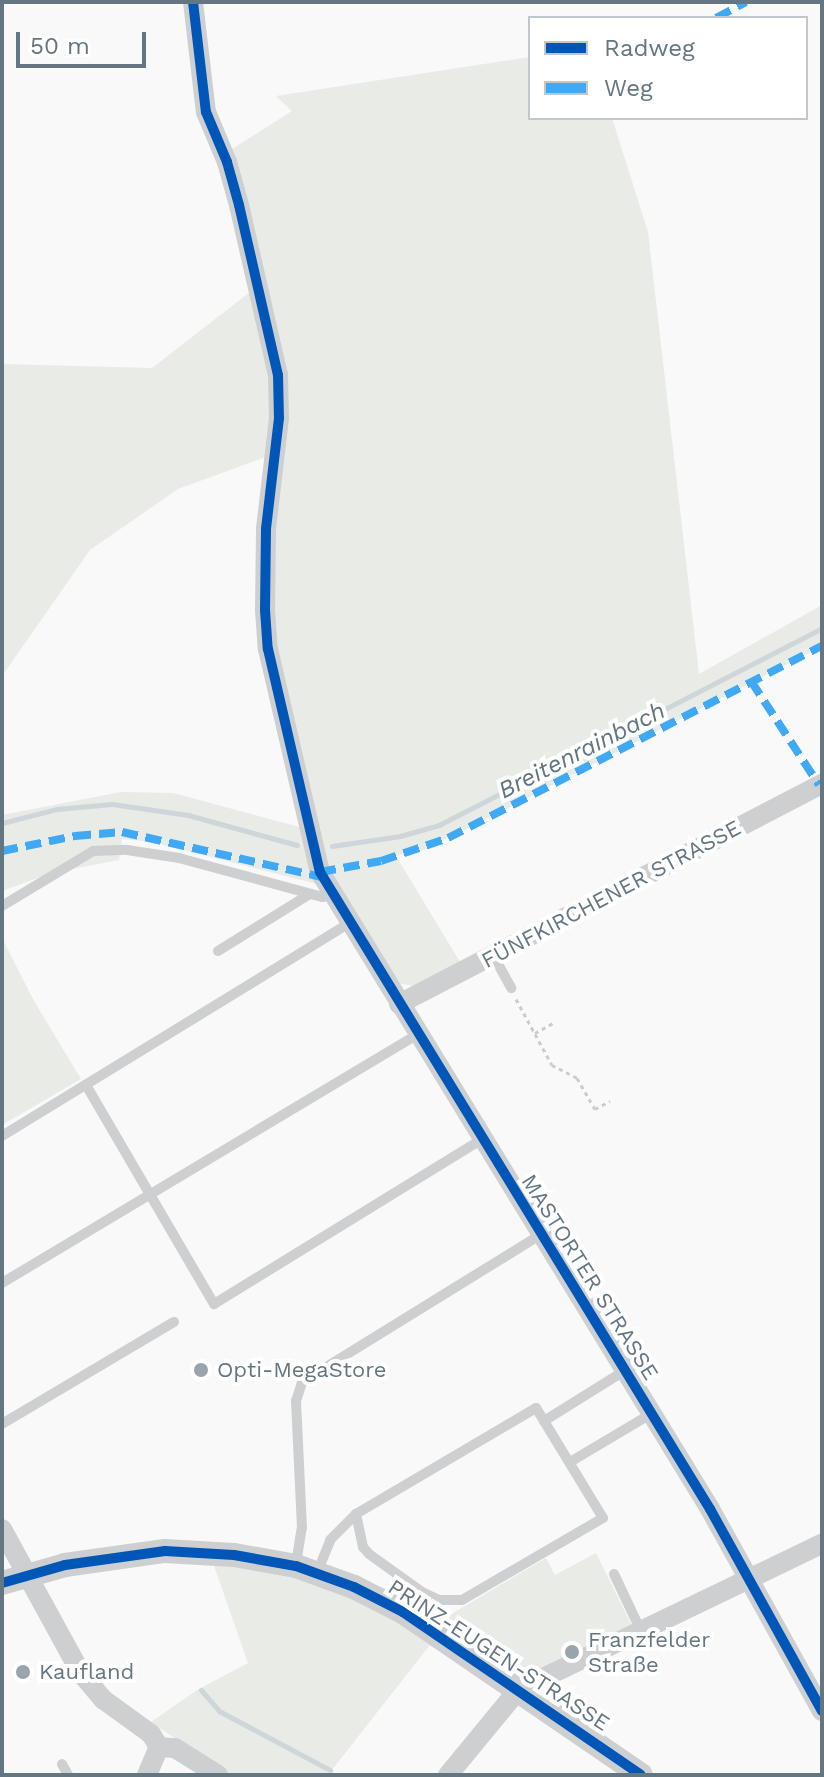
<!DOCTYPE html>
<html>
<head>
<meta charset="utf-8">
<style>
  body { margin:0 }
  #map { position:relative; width:824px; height:1777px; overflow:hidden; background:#f9f9f9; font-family:"Work Sans",sans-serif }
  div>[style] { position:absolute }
  .green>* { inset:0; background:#e8ebe6 }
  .stream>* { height:5px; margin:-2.5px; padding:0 2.5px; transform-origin:2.5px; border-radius:2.5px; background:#ced6d9 }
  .path>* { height:3px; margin-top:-1.5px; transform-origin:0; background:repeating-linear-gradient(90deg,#cbcccd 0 4px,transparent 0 8px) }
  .service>* { height:10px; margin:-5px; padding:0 5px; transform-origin:5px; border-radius:5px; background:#cecfd0 }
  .minor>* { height:20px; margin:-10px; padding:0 10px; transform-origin:10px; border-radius:10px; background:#cecfd0 }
  .tertiary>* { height:24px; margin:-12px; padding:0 12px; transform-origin:12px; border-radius:12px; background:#cecfd0 }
  .quiet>* { height:8px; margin-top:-4px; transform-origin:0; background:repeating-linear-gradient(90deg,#3fa9f5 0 16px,transparent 0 24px) }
  .cycleway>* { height:10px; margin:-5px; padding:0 5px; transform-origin:5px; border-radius:5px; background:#0057b8 }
  .dots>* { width:22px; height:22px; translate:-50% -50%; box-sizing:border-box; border:4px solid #fff; border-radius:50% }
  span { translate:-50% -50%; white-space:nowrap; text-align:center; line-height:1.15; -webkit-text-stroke:8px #fff; paint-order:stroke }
  .street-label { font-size:22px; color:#657683 }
  .poi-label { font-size:22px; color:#657683 }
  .left { translate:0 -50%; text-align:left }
  .water-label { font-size:24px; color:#60757c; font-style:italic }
  .frame { position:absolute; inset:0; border:4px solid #657683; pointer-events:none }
  .legend { position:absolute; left:528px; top:16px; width:280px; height:104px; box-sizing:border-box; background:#fff; border:2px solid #c1c8cd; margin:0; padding:10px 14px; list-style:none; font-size:24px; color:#657683 }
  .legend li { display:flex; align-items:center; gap:16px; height:40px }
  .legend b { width:40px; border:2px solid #c1c8cd }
  .scale { position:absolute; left:16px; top:32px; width:130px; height:36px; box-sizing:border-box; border:4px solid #657683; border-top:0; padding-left:10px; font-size:24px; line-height:28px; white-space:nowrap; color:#657683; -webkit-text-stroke:6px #fff; paint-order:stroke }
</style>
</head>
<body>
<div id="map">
  <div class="green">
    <div style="clip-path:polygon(530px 57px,530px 118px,612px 118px,648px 232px,699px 674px,822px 605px,822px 646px,477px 824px,423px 850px,396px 856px,460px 962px,414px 986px,392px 982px,326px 873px,316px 836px,269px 607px,285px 415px,229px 151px,292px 111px,276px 96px)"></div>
    <div style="clip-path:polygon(254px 289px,270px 373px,271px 455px,178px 489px,90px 550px,2px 676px,2px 364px,152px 368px)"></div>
    <div style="clip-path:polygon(121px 792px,173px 793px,303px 828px,317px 884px,152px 842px,122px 839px,119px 860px,51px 873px,2px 891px,2px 815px)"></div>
    <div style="clip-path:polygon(2px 938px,34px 1001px,81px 1079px,2px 1125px)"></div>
    <div style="clip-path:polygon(596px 1553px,633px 1628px,533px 1675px,520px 1678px,438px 1622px,546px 1558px,555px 1575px)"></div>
    <div style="clip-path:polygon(212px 1560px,266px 1569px,349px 1593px,433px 1641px,328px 1775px,228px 1775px,151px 1722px,197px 1690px,248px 1663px)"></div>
  </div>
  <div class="stream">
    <div style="left:2px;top:823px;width:57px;rotate:-14.3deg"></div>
    <div style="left:57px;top:809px;width:55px;rotate:-5.2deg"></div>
    <div style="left:112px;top:804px;width:77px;rotate:8.2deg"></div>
    <div style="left:188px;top:815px;width:113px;rotate:15.4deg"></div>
    <div style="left:332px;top:846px;width:69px;rotate:-8.4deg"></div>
    <div style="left:400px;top:836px;width:41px;rotate:-15.8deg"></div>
    <div style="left:439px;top:825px;width:431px;rotate:-27.2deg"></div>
    <div style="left:201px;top:1690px;width:28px;rotate:49deg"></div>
    <div style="left:219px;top:1711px;width:126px;rotate:28deg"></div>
  </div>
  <div class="path">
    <div style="left:516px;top:999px;width:75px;rotate:61.4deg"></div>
    <div style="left:552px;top:1065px;width:28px;rotate:27deg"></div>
    <div style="left:577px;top:1078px;width:36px;rotate:60deg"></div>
    <div style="left:595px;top:1109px;width:17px;rotate:-28deg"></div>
    <div style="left:535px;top:1033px;width:23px;rotate:-29deg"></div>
  </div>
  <div class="service">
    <div style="left:2px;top:906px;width:106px;rotate:-31.1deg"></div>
    <div style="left:93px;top:851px;width:34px;rotate:-2deg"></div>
    <div style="left:127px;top:850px;width:53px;rotate:8.7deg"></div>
    <div style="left:179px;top:858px;width:149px;rotate:15.2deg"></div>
    <div style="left:323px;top:897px;width:9px;rotate:-27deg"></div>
    <div style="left:218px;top:951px;width:108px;rotate:-31.8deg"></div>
    <div style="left:493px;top:955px;width:38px;rotate:61deg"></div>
    <div style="left:86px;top:1085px;width:254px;rotate:59.7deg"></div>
    <div style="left:214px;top:1304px;width:315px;rotate:-31.6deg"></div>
    <div style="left:2px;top:1136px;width:407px;rotate:-31.5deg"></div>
    <div style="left:2px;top:1283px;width:485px;rotate:-30.9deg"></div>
    <div style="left:2px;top:1424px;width:200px;rotate:-30.7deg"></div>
    <div style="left:570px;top:1462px;width:94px;rotate:-30.7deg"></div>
    <div style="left:356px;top:1514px;width:34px;rotate:78deg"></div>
    <div style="left:363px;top:1547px;width:9px;rotate:49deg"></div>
    <div style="left:369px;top:1554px;width:65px;rotate:35.6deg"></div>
    <div style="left:422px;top:1592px;width:19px;rotate:25deg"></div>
    <div style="left:439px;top:1600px;width:23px"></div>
    <div style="left:462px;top:1600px;width:163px;rotate:-30.2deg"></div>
    <div style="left:603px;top:1518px;width:114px;rotate:-121.3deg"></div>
    <div style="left:296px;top:1564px;width:36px;rotate:-81deg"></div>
    <div style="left:302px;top:1528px;width:127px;rotate:-92.7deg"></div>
    <div style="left:296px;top:1401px;width:20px;rotate:-72deg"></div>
    <div style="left:302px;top:1382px;width:280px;rotate:-31.7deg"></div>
    <div style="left:317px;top:1573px;width:35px;rotate:-68deg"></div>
    <div style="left:330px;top:1540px;width:37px;rotate:-45deg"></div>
    <div style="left:356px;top:1514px;width:209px;rotate:-30.5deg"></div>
    <div style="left:536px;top:1408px;width:15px;rotate:58deg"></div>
    <div style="left:544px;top:1421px;width:94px;rotate:-32deg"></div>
    <div style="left:614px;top:1574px;width:63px;rotate:64.7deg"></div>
    <div style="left:62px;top:1764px;width:13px;rotate:61deg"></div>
  </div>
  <div class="minor">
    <div style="left:193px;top:2px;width:111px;rotate:83.3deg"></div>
    <div style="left:206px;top:112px;width:54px;rotate:67.2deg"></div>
    <div style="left:227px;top:162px;width:45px;rotate:74.4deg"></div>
    <div style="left:239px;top:205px;width:174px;rotate:77.1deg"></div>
    <div style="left:278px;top:375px;width:43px;rotate:88.7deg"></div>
    <div style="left:279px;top:418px;width:112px;rotate:96.7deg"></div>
    <div style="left:266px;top:529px;width:81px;rotate:90.7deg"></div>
    <div style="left:265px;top:610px;width:39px;rotate:86deg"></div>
    <div style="left:268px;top:649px;width:229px;rotate:76.9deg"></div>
    <div style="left:320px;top:872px;width:747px;rotate:58.52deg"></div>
    <div style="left:710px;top:1509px;width:231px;rotate:61deg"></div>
    <div style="left:399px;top:1004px;width:477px;rotate:-27.5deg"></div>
    <div style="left:2px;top:1529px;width:164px;rotate:61.3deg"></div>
    <div style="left:81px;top:1673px;width:35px;rotate:50deg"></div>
    <div style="left:104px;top:1700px;width:58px;rotate:35.9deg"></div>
    <div style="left:151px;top:1734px;width:15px;rotate:58deg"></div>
    <div style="left:159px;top:1747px;width:16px;rotate:4deg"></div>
    <div style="left:175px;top:1748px;width:51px;rotate:32.1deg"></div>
    <div style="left:147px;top:1775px;width:30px;rotate:-67deg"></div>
    <div style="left:448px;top:1775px;width:110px;rotate:-50.5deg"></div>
    <div style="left:518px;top:1690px;width:337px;rotate:-25.7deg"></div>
  </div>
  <div class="tertiary">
    <div style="left:2px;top:1583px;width:66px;rotate:-15.9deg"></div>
    <div style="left:65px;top:1565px;width:101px;rotate:-8deg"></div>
    <div style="left:165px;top:1551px;width:69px;rotate:3.3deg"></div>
    <div style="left:234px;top:1555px;width:63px;rotate:10.1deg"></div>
    <div style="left:296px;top:1566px;width:62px;rotate:19.9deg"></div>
    <div style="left:354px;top:1587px;width:55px;rotate:27deg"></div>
    <div style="left:403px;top:1612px;width:288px;rotate:34.4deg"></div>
  </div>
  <div class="quiet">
    <div style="left:716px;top:18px;width:34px;rotate:-28deg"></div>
    <div style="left:751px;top:681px;width:124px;rotate:56.8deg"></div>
    <div style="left:2px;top:851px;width:75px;rotate:-11.6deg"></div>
    <div style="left:75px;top:836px;width:47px;rotate:-4.9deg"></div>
    <div style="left:122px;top:832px;width:205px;rotate:12.7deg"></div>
    <div style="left:320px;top:872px;width:62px;rotate:-10.2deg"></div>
    <div style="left:381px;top:861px;width:71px;rotate:-18.9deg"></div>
    <div style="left:448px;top:838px;width:420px;rotate:-27.2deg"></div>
  </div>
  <div class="cycleway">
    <div style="left:193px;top:2px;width:111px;rotate:83.3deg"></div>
    <div style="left:206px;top:112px;width:54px;rotate:67.2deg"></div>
    <div style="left:227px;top:162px;width:45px;rotate:74.4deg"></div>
    <div style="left:239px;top:205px;width:174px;rotate:77.1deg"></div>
    <div style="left:278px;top:375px;width:43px;rotate:88.7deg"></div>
    <div style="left:279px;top:418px;width:112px;rotate:96.7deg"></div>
    <div style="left:266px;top:529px;width:81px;rotate:90.7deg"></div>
    <div style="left:265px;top:610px;width:39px;rotate:86deg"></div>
    <div style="left:268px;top:649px;width:229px;rotate:76.9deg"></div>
    <div style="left:320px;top:872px;width:747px;rotate:58.52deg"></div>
    <div style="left:710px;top:1509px;width:231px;rotate:61deg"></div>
    <div style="left:2px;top:1583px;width:66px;rotate:-15.9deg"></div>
    <div style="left:65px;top:1565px;width:101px;rotate:-8deg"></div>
    <div style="left:165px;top:1551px;width:69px;rotate:3.3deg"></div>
    <div style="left:234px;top:1555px;width:63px;rotate:10.1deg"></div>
    <div style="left:296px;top:1566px;width:62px;rotate:19.9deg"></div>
    <div style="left:354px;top:1587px;width:55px;rotate:27deg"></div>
    <div style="left:403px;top:1612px;width:288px;rotate:34.4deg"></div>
  </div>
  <div class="dots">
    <div style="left:201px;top:1370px;background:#99a4ac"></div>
    <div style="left:572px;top:1652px;background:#99a4ac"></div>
    <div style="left:23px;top:1672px;background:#99a4ac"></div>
  </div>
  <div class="street-label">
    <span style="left:611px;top:894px;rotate:-28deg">FÜNFKIRCHENER STRASSE</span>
    <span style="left:590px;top:1277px;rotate:58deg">MASTORTER STRASSE</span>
    <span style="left:499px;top:1655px;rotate:33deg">PRINZ-EUGEN-STRASSE</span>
  </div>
  <div class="poi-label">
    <span class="left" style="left:217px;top:1370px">Opti-MegaStore</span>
    <span class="left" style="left:588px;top:1652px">Franzfelder<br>Straße</span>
    <span class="left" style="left:39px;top:1672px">Kaufland</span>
  </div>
  <div class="water-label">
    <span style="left:582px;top:751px;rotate:-27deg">Breitenrainbach</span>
  </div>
  <div class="frame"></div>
  <ul class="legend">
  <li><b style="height:10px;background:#0057b8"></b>Radweg</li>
  <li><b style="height:10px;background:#3fa9f5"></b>Weg</li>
  </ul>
  <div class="scale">50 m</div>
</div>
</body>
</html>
